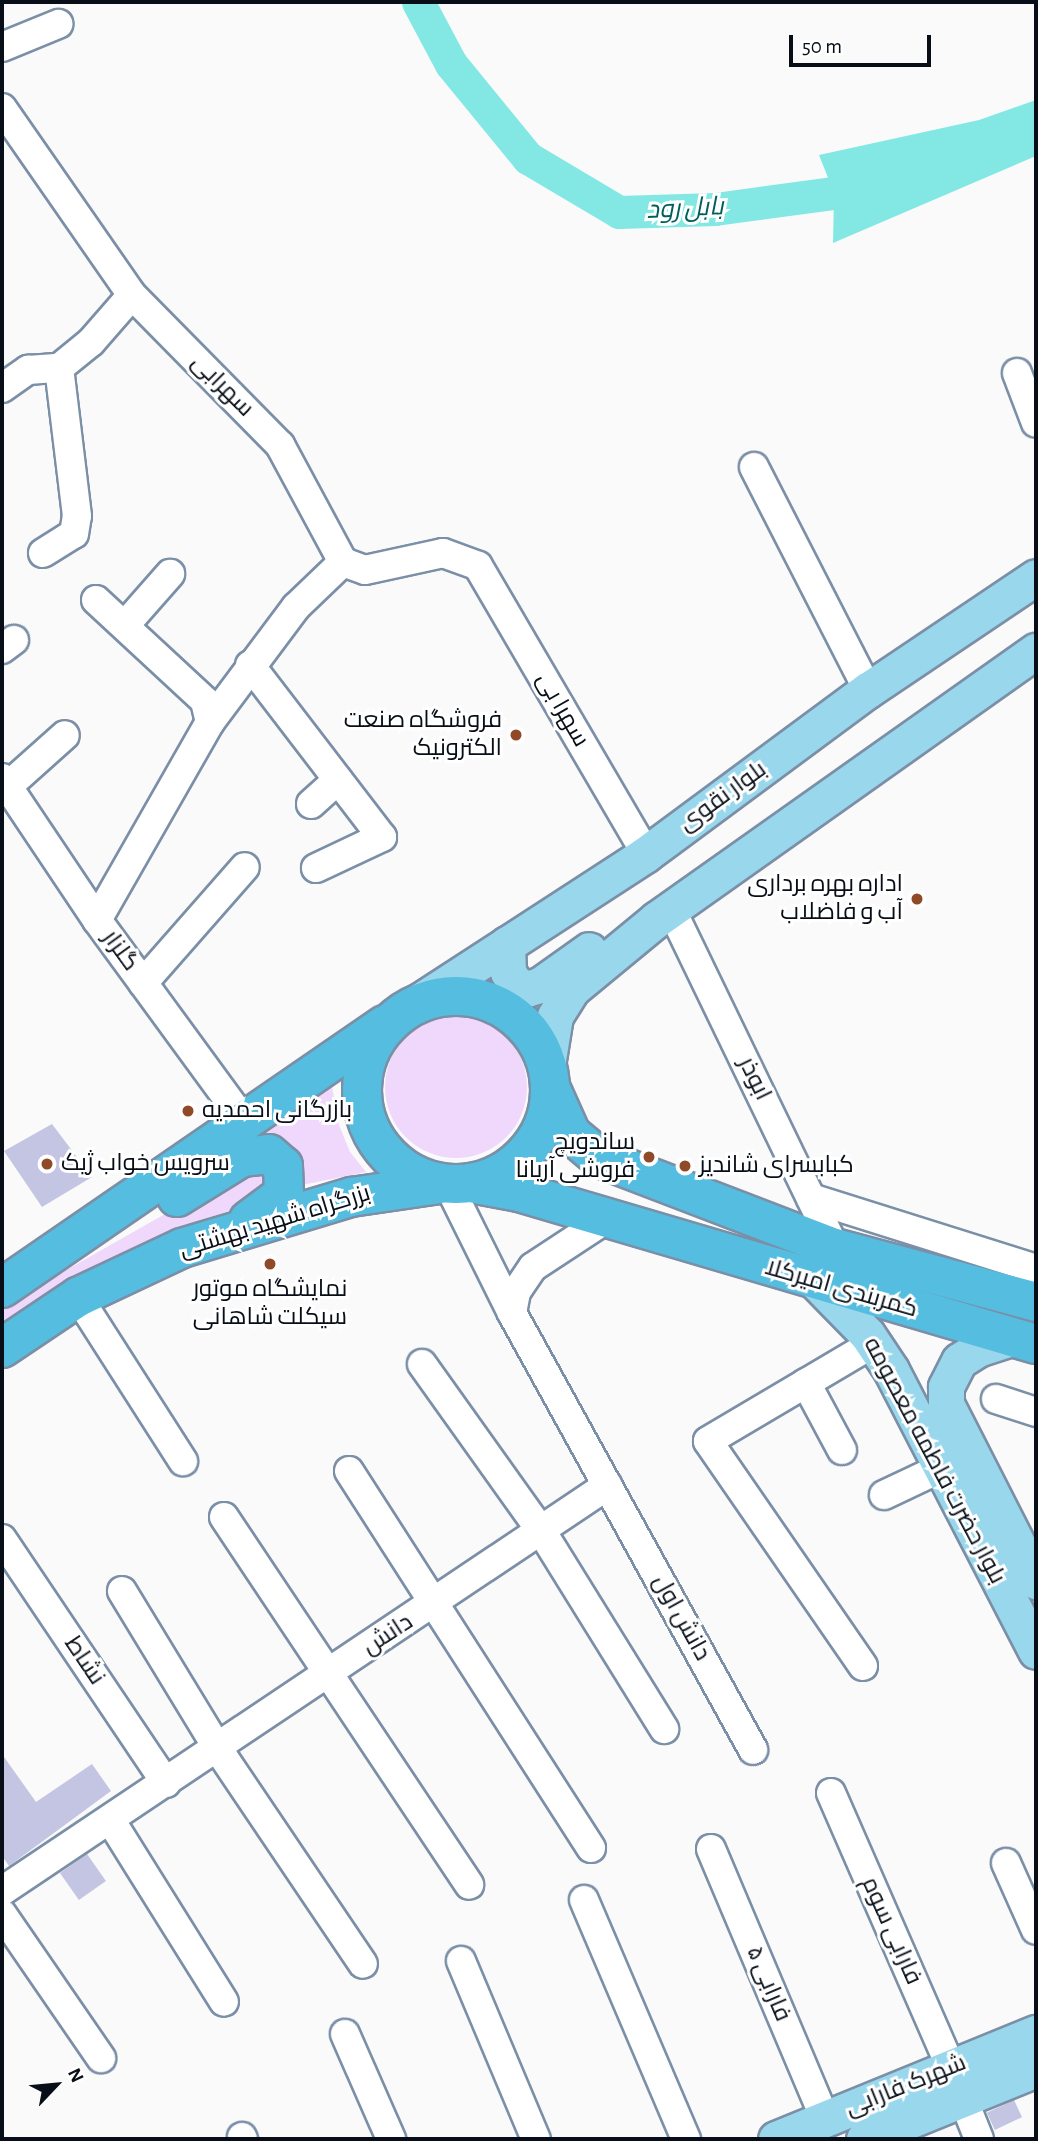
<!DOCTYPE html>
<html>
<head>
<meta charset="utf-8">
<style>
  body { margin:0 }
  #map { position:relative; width:1038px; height:2141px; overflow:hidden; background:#fafafa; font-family:"Alegreya Sans",Cairo,sans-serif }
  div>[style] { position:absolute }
  .green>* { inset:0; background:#efd8fb }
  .round { border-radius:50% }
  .water>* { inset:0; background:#83e8e4 }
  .river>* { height:33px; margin:-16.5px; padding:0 16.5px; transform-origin:16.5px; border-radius:16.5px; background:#83e8e4 }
  .building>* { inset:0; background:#c3c5e3; transform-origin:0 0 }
  .roads { filter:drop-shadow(2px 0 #7b8fa7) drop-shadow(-2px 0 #7b8fa7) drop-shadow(0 2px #7b8fa7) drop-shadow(0 -2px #7b8fa7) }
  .minor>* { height:28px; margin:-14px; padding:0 14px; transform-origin:14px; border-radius:14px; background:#fff }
  .major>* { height:35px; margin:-17.5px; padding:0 17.5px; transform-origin:17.5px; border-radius:17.5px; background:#99d7ec }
  .highway>* { height:38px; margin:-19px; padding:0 19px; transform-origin:19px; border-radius:19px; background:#55bddf }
  .highway>.ring { margin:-19px; padding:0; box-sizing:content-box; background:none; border:38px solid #55bddf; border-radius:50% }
  .dots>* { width:19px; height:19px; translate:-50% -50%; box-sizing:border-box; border:4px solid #fff; border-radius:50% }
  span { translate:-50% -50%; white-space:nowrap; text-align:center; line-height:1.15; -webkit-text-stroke:6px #fff; paint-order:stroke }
  .street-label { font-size:24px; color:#070e17 }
  .poi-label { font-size:24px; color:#070e17 }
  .right { translate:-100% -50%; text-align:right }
  .left { translate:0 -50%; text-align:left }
  .water-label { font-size:26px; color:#005e5c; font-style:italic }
  .frame { position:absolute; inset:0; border:4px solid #070e17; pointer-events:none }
  .north { position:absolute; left:21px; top:2050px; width:70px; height:70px; -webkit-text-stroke:5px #fff; paint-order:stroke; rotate:64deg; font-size:19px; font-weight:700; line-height:28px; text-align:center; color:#070e17 }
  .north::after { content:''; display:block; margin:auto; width:24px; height:32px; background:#070e17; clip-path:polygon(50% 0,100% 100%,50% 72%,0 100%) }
  .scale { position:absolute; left:789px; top:35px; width:142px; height:32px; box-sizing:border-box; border:4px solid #070e17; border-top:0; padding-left:9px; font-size:21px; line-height:24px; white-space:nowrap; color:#070e17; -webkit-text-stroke:5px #fff; paint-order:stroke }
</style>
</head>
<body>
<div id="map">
  <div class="green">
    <div class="round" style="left:385px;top:1016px;width:142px;height:142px"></div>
    <div style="clip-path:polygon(331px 1081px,339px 1125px,350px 1152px,366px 1172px,302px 1185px,249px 1142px)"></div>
    <div style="clip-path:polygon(246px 1168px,263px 1169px,268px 1183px,252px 1203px,184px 1226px,45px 1296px,2px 1325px,2px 1312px,47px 1281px)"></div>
  </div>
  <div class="water">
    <div style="clip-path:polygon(1036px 100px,1036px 156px,833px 243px,834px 193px,819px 155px,979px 120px)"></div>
  </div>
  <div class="river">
    <div style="left:418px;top:2px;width:70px;rotate:62deg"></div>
    <div style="left:451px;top:64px;width:122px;rotate:50.7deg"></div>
    <div style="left:528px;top:158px;width:106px;rotate:30.7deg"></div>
    <div style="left:619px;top:212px;width:96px;rotate:-1.8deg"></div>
    <div style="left:715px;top:209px;width:120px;rotate:-7.7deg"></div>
    <div style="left:834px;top:193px;width:44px;rotate:-20.1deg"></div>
  </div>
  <div class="building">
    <div style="clip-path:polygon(52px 1124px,92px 1177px,42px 1207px,4px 1151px)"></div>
    <div style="clip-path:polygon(2px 1754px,36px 1802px,92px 1764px,111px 1791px,9px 1866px,2px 1856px)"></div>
    <div style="left:87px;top:1854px;width:33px;height:33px;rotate:55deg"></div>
    <div style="left:1014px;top:2100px;width:19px;height:30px;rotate:65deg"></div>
  </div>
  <div class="roads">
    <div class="minor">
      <div style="left:2px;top:47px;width:61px;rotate:-22.3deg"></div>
      <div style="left:2px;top:108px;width:228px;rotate:55.2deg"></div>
      <div style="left:132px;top:295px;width:211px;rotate:45.4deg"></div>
      <div style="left:280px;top:445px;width:133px;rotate:61.7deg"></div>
      <div style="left:343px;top:562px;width:23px;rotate:20deg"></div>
      <div style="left:365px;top:570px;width:80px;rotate:-12.3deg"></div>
      <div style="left:443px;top:553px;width:37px;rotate:20deg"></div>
      <div style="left:478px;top:566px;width:333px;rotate:59.7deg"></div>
      <div style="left:1017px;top:373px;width:53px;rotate:69.2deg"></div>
      <div style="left:2px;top:388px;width:32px;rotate:-35deg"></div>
      <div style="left:28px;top:370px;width:31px;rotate:-4deg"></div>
      <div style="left:59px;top:368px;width:41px;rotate:-39.1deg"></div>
      <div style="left:91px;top:342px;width:62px;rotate:-48.9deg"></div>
      <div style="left:754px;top:467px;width:250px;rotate:62.9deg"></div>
      <div style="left:43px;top:553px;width:36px;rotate:-32deg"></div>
      <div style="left:74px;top:534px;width:18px;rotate:-81deg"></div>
      <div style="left:77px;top:516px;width:149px;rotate:-96.9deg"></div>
      <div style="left:96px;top:600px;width:149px;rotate:42.8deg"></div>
      <div style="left:205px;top:701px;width:22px;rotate:77deg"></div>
      <div style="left:126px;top:624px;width:67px;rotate:-48.7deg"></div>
      <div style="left:2px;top:649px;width:15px;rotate:-37deg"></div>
      <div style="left:250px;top:665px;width:217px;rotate:52.5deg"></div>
      <div style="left:382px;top:837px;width:73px;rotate:154.8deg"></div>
      <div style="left:2px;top:778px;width:171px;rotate:56.2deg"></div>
      <div style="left:97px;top:920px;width:249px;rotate:53.8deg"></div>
      <div style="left:8px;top:786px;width:76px;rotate:-41.8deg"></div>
      <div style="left:311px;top:804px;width:36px;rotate:-42deg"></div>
      <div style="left:672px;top:911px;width:374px;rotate:64.2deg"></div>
      <div style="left:97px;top:920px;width:228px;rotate:-60.3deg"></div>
      <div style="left:210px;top:722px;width:144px;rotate:-53.2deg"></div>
      <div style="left:296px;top:607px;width:65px;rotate:-43.8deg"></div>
      <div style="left:143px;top:983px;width:154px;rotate:-48.7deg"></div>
      <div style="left:448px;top:1184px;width:144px;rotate:63.6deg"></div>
      <div style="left:512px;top:1313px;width:21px;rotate:-79deg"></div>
      <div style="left:516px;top:1292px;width:30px;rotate:-56deg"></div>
      <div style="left:533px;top:1267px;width:87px;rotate:-33.3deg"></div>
      <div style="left:811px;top:1198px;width:236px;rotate:17.5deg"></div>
      <div style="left:78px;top:1297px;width:195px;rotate:57.4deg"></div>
      <div style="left:512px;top:1313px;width:499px;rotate:61.1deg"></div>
      <div style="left:422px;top:1364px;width:206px;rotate:54.5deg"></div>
      <div style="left:542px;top:1532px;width:232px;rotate:58.2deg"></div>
      <div style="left:806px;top:1383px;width:76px;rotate:61.8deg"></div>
      <div style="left:996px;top:1399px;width:42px;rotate:18deg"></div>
      <div style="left:349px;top:1471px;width:448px;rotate:57.3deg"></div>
      <div style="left:884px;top:1495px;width:63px;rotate:-25.3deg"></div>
      <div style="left:224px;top:1517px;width:442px;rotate:56.3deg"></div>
      <div style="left:2px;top:1539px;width:294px;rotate:56.1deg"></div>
      <div style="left:122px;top:1591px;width:185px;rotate:58.7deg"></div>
      <div style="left:218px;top:1749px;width:259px;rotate:56deg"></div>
      <div style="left:863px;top:1666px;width:273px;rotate:-124.6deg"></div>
      <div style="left:708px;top:1441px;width:193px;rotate:-30.6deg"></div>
      <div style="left:831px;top:1793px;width:300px;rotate:66.4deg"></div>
      <div style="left:111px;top:1821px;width:213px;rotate:58deg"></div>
      <div style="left:711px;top:1849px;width:293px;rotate:67.1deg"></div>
      <div style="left:1006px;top:1863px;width:73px;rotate:65.9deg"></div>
      <div style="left:2px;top:1891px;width:729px;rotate:-33.82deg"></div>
      <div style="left:584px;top:1900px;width:260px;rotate:66.9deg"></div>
      <div style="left:2px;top:1914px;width:175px;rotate:55.5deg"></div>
      <div style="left:461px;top:1961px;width:193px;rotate:67.2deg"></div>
      <div style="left:345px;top:2034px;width:115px;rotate:66.3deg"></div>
      <div style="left:963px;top:2099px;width:43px;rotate:68.2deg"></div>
      <div style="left:242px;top:2137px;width:2px;rotate:63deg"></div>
    </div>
    <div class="major">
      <div style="left:507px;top:944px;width:28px;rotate:88deg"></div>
      <div style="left:508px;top:972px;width:13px;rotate:58deg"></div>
      <div style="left:515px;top:983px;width:13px;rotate:29deg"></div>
      <div style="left:526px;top:989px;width:15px;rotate:-16deg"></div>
      <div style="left:540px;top:985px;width:60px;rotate:-35.5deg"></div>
      <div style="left:406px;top:1010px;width:286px;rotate:-33deg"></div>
      <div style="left:646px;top:854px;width:276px;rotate:-36.5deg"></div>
      <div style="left:868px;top:690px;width:202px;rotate:-33.9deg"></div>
      <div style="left:547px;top:1066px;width:51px;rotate:-80.9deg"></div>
      <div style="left:555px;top:1016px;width:32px;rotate:-58deg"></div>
      <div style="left:572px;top:989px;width:110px;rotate:-39.5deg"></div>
      <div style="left:657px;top:919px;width:464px;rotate:-35.3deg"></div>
      <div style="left:816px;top:1282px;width:73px;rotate:45.6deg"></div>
      <div style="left:867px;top:1334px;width:43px;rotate:56.3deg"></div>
      <div style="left:891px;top:1370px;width:316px;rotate:62.7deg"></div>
      <div style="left:1014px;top:1337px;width:38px;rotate:162deg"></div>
      <div style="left:978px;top:1349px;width:22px;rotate:148deg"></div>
      <div style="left:959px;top:1361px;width:29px;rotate:117deg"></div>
      <div style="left:946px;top:1387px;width:17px;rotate:90deg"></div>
      <div style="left:946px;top:1404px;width:199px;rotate:63deg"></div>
      <div style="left:776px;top:2139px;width:281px;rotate:-22.2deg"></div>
      <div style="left:864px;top:2139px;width:186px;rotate:-22.1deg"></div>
    </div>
    <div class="highway">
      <div class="ring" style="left:362px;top:996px;width:150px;height:150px"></div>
      <div style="left:550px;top:1087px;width:51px;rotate:65.9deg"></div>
      <div style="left:571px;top:1134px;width:38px;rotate:40deg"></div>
      <div style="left:600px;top:1158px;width:252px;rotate:21deg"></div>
      <div style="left:835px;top:1248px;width:208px;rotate:15deg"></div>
      <div style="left:471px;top:1183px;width:49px;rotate:10.6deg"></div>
      <div style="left:519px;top:1192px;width:539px;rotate:16.38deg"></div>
      <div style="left:177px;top:1197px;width:76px;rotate:-31.6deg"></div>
      <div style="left:242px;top:1157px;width:27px;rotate:-6deg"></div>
      <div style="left:269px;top:1154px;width:18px;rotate:41deg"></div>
      <div style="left:283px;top:1166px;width:28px;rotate:88deg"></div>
      <div style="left:284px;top:1194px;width:44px;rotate:143.4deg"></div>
      <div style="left:2px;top:1288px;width:464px;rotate:-34.5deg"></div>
      <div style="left:2px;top:1348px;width:92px;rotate:-33.9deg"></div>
      <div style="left:78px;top:1297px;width:115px;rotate:-25.2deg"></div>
      <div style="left:182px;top:1248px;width:177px;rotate:-16.8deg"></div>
      <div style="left:351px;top:1197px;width:90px;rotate:-8.3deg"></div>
    </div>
  </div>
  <div class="dots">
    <div style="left:516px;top:735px;background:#914a27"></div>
    <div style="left:917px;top:899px;background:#914a27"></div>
    <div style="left:188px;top:1111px;background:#914a27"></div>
    <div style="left:649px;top:1157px;background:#914a27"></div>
    <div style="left:47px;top:1164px;background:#914a27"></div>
    <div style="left:685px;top:1166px;background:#914a27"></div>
    <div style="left:270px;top:1264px;background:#914a27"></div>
  </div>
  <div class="street-label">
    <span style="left:222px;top:386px;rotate:45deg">سهرابی</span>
    <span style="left:562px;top:710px;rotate:60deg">سهرا بی</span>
    <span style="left:723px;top:797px;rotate:-36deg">بلوار نقوی</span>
    <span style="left:120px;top:951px;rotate:54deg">گلزار</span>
    <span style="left:754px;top:1079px;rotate:64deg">ابوذر</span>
    <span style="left:275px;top:1222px;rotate:-17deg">بزرگراه شهید بهشتی</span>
    <span style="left:841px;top:1289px;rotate:16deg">کمربندی امیرکلا</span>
    <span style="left:934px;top:1461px;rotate:62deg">بلوار حضرت فاطمه معصومه</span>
    <span style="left:681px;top:1618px;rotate:61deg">دانش اول</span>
    <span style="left:388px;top:1635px;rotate:-33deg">دانش</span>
    <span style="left:84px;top:1661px;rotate:56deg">نشاط</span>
    <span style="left:891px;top:1931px;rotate:66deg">فارابی سوم</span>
    <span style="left:768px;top:1984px;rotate:67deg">فارابی ۵</span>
    <span style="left:906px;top:2086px;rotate:-22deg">شهرک فارابی</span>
  </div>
  <div class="poi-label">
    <span class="right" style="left:502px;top:735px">فروشگاه صنعت<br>الکترونیک</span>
    <span class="right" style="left:903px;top:899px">اداره بهره برداری<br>آب و فاضلاب</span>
    <span class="left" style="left:202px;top:1111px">بازرگانی احمدیه</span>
    <span class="right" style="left:635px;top:1157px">ساندویچ<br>فروشی آریانا</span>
    <span class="left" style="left:61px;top:1164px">سرویس خواب ژیک</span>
    <span class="left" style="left:699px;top:1166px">کبابسرای شاندیز</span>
    <span style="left:270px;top:1304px">نمایشگاه موتور<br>سیکلت شاهانی</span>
  </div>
  <div class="water-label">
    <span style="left:685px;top:209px;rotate:-3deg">بابل رود</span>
  </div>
  <div class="frame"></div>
  <div class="north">N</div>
  <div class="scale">50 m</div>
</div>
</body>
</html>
